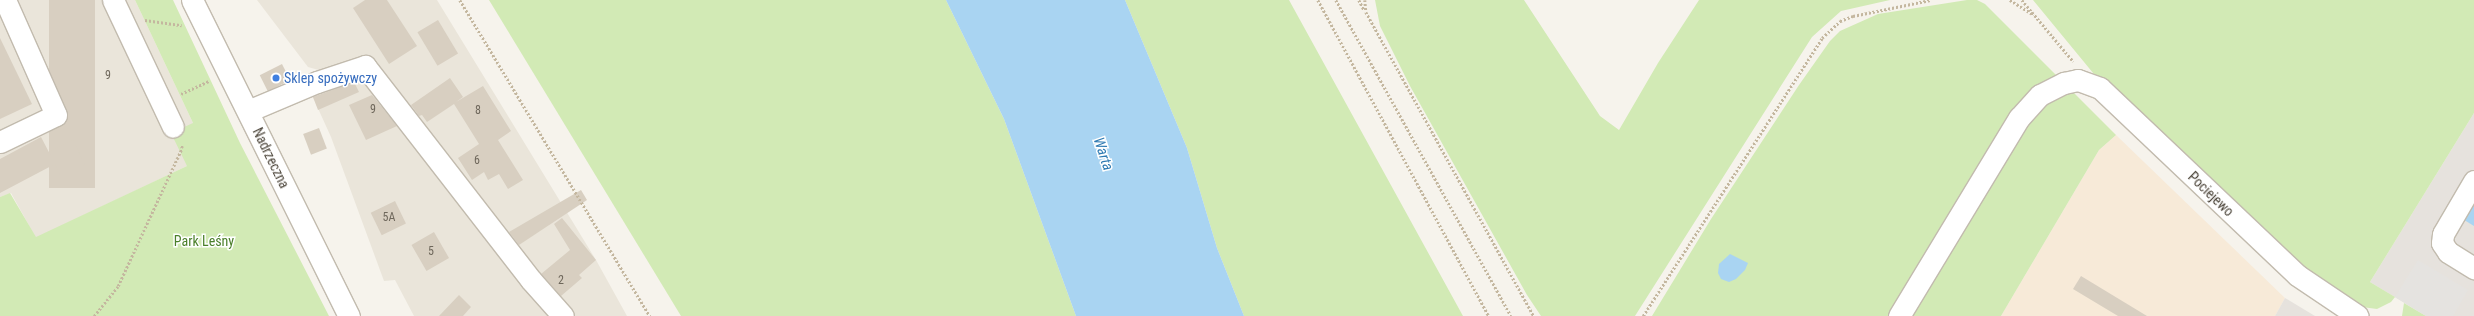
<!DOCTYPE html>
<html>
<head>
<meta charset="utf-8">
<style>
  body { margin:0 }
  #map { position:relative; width:2474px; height:316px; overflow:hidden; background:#f6f3ec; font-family:"Roboto Condensed",sans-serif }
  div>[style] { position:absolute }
  .residential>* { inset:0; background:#eae5da }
  .commercial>* { inset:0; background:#f7ead8 }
  .industrial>* { inset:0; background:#e6e2dd }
  .green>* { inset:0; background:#d2eab5 }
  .parking>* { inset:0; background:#e5e3e0 }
  .water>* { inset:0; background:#a9d4f2 }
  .building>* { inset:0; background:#d8cfc1; transform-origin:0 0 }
  .path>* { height:2.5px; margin-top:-1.25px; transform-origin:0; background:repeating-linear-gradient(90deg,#c4b79f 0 2px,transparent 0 4px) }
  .roads { filter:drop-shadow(1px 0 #c2bbae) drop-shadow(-1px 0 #c2bbae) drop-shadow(0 1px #c2bbae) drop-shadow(0 -1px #c2bbae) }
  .minor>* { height:21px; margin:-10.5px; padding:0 10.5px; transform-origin:10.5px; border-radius:10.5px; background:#fff }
  .dots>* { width:11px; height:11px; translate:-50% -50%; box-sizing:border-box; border:2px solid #fff; border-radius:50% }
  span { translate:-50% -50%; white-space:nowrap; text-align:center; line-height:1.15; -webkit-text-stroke:3px #fff; paint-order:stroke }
  .number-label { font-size:12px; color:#6e675b }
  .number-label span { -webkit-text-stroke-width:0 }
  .shop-label { font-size:14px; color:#366cbe }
  .left { translate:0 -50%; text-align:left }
  .street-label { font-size:14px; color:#4b4439 }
  .park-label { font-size:14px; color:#4a7f2a }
  .water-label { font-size:15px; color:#2e7ab2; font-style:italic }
</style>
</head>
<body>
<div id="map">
  <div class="residential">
    <div style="clip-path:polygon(0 0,135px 0,193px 123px,187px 166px,36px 238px,11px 193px,0 197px)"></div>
    <div style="clip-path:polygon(257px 0,437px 0,596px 260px,627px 316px,414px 316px,395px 280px,384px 281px,331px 137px,311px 93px,322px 71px,308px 67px)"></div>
  </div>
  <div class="commercial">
    <div style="clip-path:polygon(2116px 135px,2285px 298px,2275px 316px,2001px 316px,2099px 150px)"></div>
  </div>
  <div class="industrial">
    <div style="clip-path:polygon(2474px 113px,2474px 316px,2426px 316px,2370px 282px)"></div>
    <div style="clip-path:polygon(2285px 298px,2315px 316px,2275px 316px)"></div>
  </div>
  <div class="green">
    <div style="clip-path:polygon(135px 0,173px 0,240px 143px,329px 316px,0 316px,0 197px,10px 193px,36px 237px,187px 166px,171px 133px,193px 123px)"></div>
    <div style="clip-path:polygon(489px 0,946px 0,1004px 119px,1076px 316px,681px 316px)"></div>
    <div style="clip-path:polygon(1125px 0,1289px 0,1463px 316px,1244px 316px,1217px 248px,1187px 148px)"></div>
    <div style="clip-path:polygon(1375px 0,1524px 0,1600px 116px,1619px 130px,1658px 63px,1699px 0,1890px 0,1841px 11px,1812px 37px,1635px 316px,1541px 316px,1527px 295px,1410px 86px,1380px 26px)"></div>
    <div style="clip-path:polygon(1967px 0,1977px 0,1985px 4px,2116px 135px,2099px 150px,2001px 316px,1652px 316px,1711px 219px,1799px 85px,1830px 41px,1840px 31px,1878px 14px)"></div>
    <div style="clip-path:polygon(2033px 0,2474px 0,2474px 113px,2370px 282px,2395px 297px,2391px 302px,2377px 309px,2362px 307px,2313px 276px,2287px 254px,2154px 124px,2113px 89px,2098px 79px)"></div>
    <div style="clip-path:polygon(2404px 303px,2426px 316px,2402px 316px)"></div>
  </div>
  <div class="parking">
    <div style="clip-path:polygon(2418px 260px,2468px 290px,2453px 316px,2426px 316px,2395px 297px)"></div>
  </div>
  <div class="water">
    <div style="clip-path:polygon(946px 0,1125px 0,1187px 148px,1217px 248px,1244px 316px,1076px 316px,1004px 119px)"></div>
    <div style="clip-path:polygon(2474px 197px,2474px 226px,2461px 218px)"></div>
    <div style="clip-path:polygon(1730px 254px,1748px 263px,1745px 270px,1736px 279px,1729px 282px,1721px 279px,1718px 273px,1719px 264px)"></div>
  </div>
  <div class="building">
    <div style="left:49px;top:0;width:46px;height:188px"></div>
    <div style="clip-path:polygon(365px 0,387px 0,417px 46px,389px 64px,353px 8px)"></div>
    <div style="left:438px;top:20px;width:39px;height:24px;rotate:59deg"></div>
    <div style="clip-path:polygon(0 38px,32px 104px,0 119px)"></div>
    <div style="left:282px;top:64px;width:18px;height:25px;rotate:63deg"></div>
    <div style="clip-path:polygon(450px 78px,463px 97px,456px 102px,483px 86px,511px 131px,498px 140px,523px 180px,508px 189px,499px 174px,488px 180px,484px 172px,472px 180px,458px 158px,479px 144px,454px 104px,427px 122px,422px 115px,419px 116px,411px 105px)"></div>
    <div style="clip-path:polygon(354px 82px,359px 92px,318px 110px,313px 97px)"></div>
    <div style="clip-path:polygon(372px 95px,397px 126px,366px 140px,349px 105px)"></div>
    <div style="left:319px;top:128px;width:22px;height:17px;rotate:69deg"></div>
    <div style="clip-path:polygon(41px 137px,52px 158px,49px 152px,73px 140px,85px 165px,61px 177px,55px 164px,0 193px,0 159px)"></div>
    <div style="clip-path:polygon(581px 190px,587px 200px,519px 245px,509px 232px)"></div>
    <div style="left:395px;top:201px;width:25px;height:27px;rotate:64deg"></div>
    <div style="clip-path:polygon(562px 218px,596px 260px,579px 275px,582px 278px,561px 296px,541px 274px,570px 250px,554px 224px)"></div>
    <div style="left:434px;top:232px;width:30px;height:26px;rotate:60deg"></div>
    <div style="clip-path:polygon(2081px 276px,2147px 316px,2118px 316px,2073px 289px)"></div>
    <div style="clip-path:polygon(459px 295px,471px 307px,463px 316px,439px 316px)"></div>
  </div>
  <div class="path">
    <div style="left:460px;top:0;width:369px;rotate:59deg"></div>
    <div style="left:1318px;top:0;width:359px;rotate:61.6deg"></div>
    <div style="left:1336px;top:0;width:361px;rotate:61deg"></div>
    <div style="left:1359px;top:0;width:11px;rotate:63deg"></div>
    <div style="left:1365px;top:0;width:12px;rotate:85deg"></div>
    <div style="left:1366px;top:12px;width:347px;rotate:61.1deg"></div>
    <div style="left:2010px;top:0;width:28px;rotate:32deg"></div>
    <div style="left:2022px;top:0;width:80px;rotate:50.1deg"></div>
    <div style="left:145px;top:20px;width:37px;rotate:8deg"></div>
    <div style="left:181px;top:94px;width:31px;rotate:-25deg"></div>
    <div style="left:94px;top:316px;width:38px;rotate:-51deg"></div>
    <div style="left:118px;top:286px;width:152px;rotate:-65.1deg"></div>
    <div style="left:182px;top:148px;width:3px;rotate:-108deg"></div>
    <div style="left:1643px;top:316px;width:331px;rotate:-57.2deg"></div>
    <div style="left:1822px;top:38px;width:25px;rotate:-43deg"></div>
    <div style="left:1840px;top:21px;width:14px;rotate:-21deg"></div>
    <div style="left:1853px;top:16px;width:79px;rotate:-11.7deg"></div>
  </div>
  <div class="roads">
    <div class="minor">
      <div style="left:113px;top:0;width:140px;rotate:64.7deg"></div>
      <div style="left:192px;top:0;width:353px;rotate:63.6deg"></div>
      <div style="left:248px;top:111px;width:75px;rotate:-22.8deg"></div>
      <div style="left:317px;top:82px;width:51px;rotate:-18.4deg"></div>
      <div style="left:365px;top:66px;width:271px;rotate:52.2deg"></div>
      <div style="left:531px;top:280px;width:48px;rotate:48.4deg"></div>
      <div style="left:0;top:142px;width:62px;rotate:-25.7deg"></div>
      <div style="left:56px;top:115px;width:126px;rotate:-113.9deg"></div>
      <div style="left:2474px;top:181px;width:61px;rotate:120.3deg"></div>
      <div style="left:2443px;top:234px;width:9px;rotate:96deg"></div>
      <div style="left:2442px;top:243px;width:11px;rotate:56deg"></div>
      <div style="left:2448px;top:252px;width:31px;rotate:32deg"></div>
      <div style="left:1899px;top:316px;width:232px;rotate:-58.8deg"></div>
      <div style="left:2019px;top:118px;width:31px;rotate:-48deg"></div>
      <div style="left:2040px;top:95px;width:27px;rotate:-27deg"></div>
      <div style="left:2064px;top:83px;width:14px;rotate:-12deg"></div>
      <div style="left:2078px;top:80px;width:23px;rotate:20deg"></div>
      <div style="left:2100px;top:88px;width:272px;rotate:43.5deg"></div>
      <div style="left:2297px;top:275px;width:73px;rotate:33.9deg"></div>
    </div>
  </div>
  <div class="dots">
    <div style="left:276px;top:78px;background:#3f7fe0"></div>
  </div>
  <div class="number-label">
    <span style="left:108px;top:76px">9</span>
    <span style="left:373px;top:110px">9</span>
    <span style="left:478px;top:111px">8</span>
    <span style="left:477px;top:161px">6</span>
    <span style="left:389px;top:218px">5A</span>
    <span style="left:431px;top:252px">5</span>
    <span style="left:561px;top:281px">2</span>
  </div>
  <div class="shop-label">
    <span class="left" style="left:284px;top:78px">Sklep spożywczy</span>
  </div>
  <div class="street-label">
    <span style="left:271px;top:158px;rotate:64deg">Nadrzeczna</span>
    <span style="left:2211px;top:194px;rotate:44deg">Pociejewo</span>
  </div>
  <div class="park-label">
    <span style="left:204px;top:241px">Park Leśny</span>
  </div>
  <div class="water-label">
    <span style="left:1103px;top:154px;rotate:72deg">Warta</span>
  </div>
</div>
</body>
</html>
